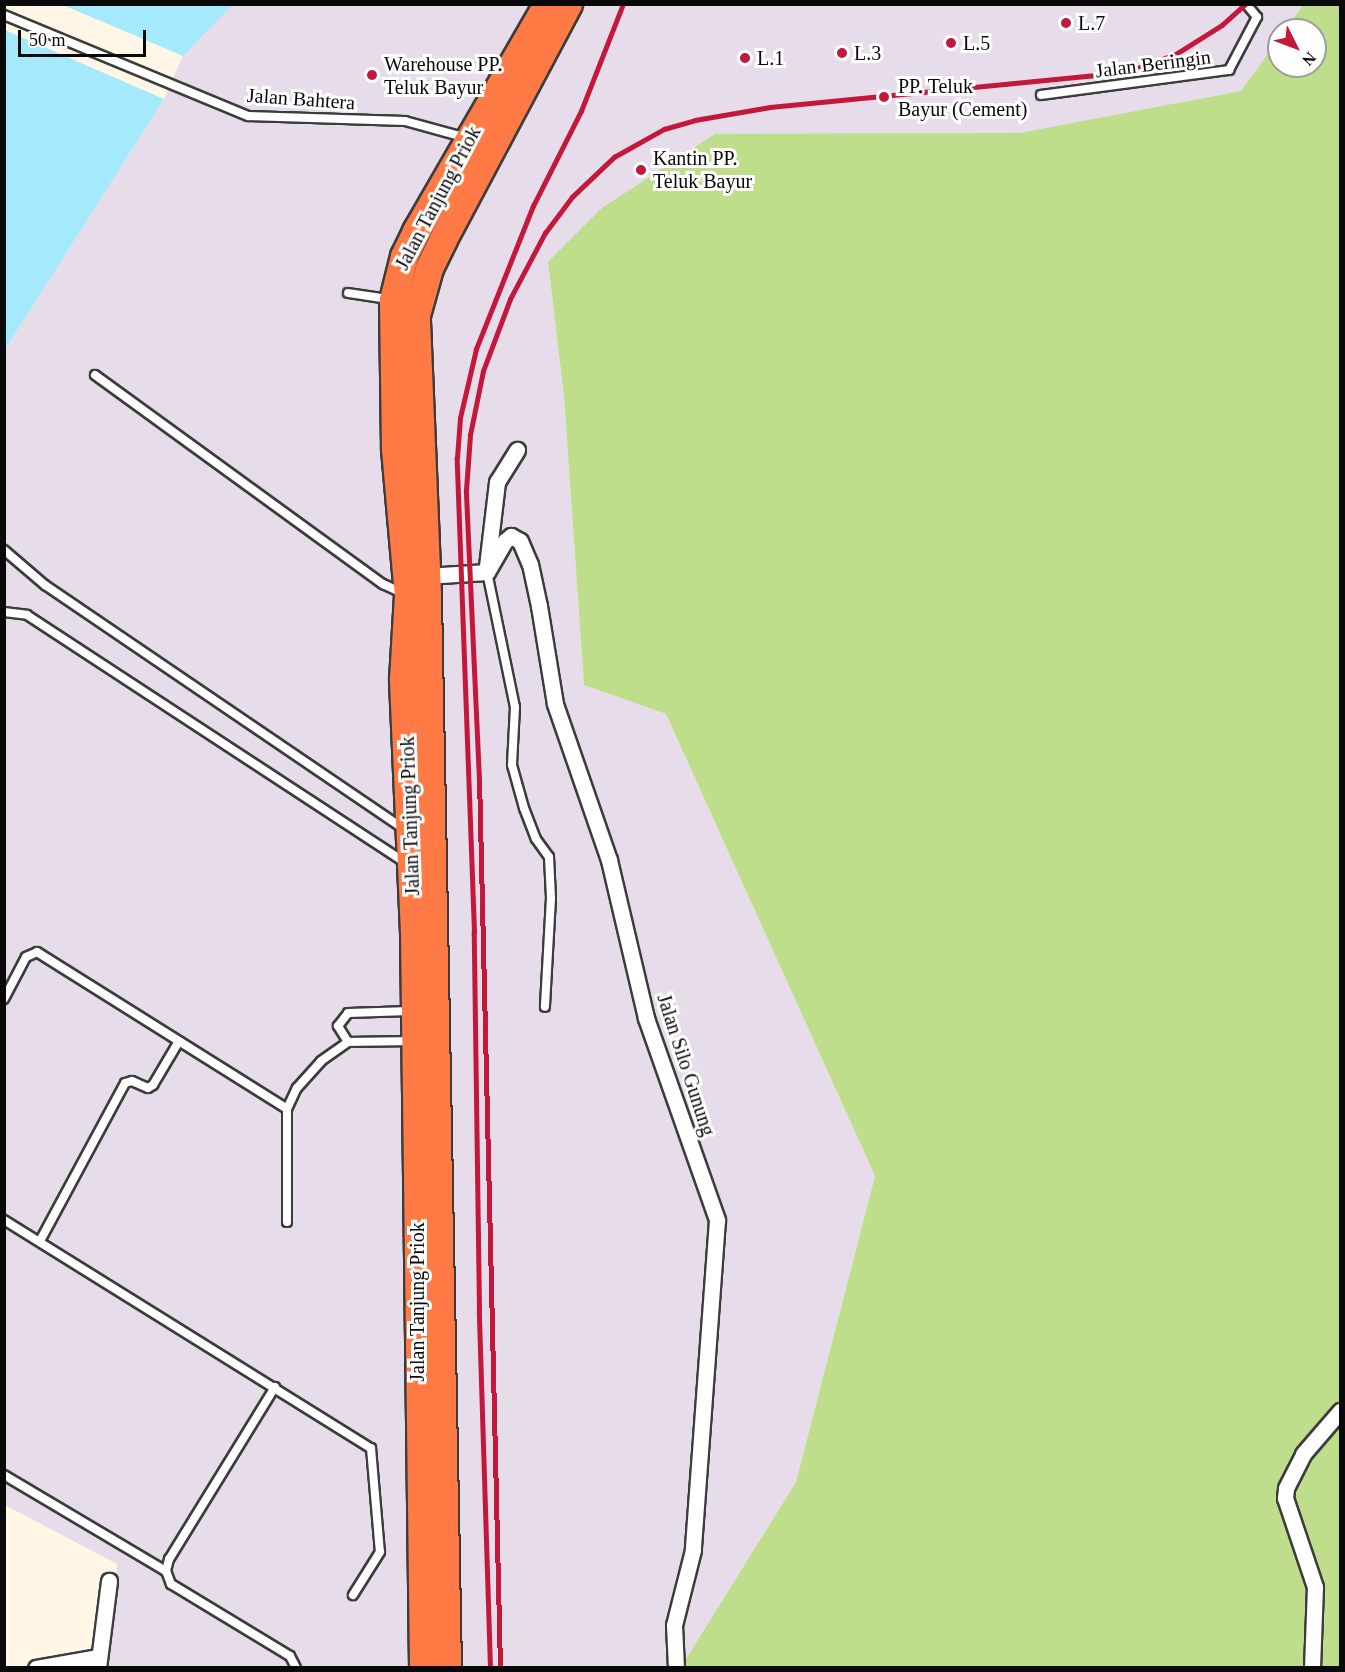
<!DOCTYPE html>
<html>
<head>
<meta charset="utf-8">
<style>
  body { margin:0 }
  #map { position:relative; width:1345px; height:1672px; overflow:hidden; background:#fff6e6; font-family:"Times New Roman",serif }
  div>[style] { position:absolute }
  .industrial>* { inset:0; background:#e6dcea }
  .forest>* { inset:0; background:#bede8b }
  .water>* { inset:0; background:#a5eafc }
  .pier>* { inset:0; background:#fff6e6 }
  .roads { filter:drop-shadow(2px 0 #3c3c3c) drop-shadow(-2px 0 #3c3c3c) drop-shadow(0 2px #3c3c3c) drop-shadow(0 -2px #3c3c3c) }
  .lane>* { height:8px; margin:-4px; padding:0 4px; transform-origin:4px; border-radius:4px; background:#fff }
  .street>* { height:15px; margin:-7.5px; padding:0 7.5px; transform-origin:7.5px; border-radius:7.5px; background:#fff }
  .highway>* { height:27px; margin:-13.5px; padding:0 13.5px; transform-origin:13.5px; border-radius:13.5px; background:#ff7a44 }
  .rail>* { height:4.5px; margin:-2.25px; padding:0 2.25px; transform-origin:2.25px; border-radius:2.25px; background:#c4173c }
  .dots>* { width:16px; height:16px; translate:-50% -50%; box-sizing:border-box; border:3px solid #fff; border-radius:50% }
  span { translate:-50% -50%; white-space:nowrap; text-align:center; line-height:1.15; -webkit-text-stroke:6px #fff; paint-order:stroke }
  .poi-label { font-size:20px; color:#090909 }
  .left { translate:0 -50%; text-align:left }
  .street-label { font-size:20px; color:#090909 }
  .frame { position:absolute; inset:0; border:6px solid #090909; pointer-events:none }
  .north { position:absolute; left:1267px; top:18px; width:60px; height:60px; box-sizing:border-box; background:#fff; border:2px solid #9d9d9d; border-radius:50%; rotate:132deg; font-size:16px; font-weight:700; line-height:24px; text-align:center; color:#090909 }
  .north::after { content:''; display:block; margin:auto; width:21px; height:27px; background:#c4173c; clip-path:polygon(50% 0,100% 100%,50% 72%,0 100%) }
  .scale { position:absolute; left:18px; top:30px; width:128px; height:27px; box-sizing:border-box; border:3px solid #090909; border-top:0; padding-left:8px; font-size:18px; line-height:21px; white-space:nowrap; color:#090909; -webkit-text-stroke:4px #fff; paint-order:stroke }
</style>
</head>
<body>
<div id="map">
  <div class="industrial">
    <div style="clip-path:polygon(5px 5px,1303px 5px,1285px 30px,1279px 30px,1279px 38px,1241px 91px,1183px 102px,548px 262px,564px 397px,584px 685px,666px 714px,875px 1176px,796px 1482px,681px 1667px,107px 1667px,117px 1564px,5px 1505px,4px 349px,152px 118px)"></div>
  </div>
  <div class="forest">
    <div style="clip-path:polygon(1303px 5px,1340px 5px,1340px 1667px,681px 1667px,796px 1482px,875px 1176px,666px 714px,584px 685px,564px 397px,548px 262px,602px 208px,715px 134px,1020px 133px,1241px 91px,1279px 38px,1279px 66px,1315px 66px,1315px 30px,1285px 30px)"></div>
  </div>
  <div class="water">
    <div style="clip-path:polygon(5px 5px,232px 5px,183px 56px,164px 99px,5px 349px)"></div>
  </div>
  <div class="pier">
    <div style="clip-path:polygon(5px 5px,63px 5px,183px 56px,164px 99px,5px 30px)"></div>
  </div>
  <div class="roads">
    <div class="lane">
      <div style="left:4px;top:15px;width:264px;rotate:22.5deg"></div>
      <div style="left:248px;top:116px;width:157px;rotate:1.8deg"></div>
      <div style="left:405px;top:121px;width:60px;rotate:15.4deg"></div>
      <div style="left:1041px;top:95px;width:190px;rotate:-7.6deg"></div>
      <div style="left:1229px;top:70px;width:60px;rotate:-62.2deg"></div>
      <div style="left:1257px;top:17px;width:17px;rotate:-130deg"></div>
      <div style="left:348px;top:293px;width:40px;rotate:8.5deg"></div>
      <div style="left:95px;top:375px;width:356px;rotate:36deg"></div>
      <div style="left:383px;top:584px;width:21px;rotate:25deg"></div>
      <div style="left:4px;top:550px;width:54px;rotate:40.5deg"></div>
      <div style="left:45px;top:585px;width:434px;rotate:34.2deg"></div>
      <div style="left:487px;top:572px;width:138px;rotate:78.3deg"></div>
      <div style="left:515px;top:707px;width:58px;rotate:93deg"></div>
      <div style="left:512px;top:765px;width:45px;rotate:74.4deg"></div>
      <div style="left:524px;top:808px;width:33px;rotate:69deg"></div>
      <div style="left:536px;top:839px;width:22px;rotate:54deg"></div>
      <div style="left:549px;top:857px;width:41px;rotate:87.2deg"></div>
      <div style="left:551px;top:898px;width:109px;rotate:93.2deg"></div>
      <div style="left:4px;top:612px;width:23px;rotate:7deg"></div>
      <div style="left:27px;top:615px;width:453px;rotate:33.2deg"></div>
      <div style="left:4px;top:999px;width:47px;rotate:-62.4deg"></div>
      <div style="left:26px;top:957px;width:12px;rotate:-24deg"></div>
      <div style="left:37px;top:952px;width:295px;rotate:32.1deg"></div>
      <div style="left:348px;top:1042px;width:19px;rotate:-122deg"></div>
      <div style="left:338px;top:1026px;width:16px;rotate:-52deg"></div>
      <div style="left:348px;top:1013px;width:62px;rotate:-1.8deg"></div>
      <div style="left:4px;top:1220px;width:432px;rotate:31.9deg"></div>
      <div style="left:371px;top:1448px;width:104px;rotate:85.1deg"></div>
      <div style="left:380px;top:1552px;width:51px;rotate:122.1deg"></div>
      <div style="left:287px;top:1222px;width:113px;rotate:-90deg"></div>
      <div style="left:287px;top:1109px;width:23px;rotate:-65deg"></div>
      <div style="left:297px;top:1088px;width:36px;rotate:-48deg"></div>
      <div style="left:321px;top:1061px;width:33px;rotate:-35deg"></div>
      <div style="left:348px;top:1042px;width:64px;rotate:-0.9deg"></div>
      <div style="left:40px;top:1241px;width:179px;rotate:-61.7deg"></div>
      <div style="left:125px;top:1083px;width:7px;rotate:-16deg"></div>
      <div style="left:132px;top:1081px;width:17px;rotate:24deg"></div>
      <div style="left:148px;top:1088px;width:6px;rotate:-31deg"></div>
      <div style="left:153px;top:1085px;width:51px;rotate:-59.4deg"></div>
      <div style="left:275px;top:1387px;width:202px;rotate:121.6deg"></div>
      <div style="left:169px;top:1559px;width:12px;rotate:104deg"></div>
      <div style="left:166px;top:1571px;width:14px;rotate:69deg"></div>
      <div style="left:171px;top:1584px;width:139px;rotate:31.2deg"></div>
      <div style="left:290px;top:1656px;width:13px;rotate:63deg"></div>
      <div style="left:4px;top:1475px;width:188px;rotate:30.7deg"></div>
    </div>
    <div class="street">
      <div style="left:487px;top:566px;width:85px;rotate:-83.2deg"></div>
      <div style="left:497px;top:482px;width:38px;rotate:-58deg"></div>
      <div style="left:487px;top:572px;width:36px;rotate:-60deg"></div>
      <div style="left:505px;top:541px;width:8px;rotate:-40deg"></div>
      <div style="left:511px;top:536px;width:10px;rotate:29deg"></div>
      <div style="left:520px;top:541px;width:25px;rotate:67deg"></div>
      <div style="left:530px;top:564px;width:43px;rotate:77.9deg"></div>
      <div style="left:539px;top:606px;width:99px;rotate:80.7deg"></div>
      <div style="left:555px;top:704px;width:165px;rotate:70.9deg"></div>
      <div style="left:609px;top:860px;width:162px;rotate:76.8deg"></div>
      <div style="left:646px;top:1018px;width:214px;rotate:70.6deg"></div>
      <div style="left:717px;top:1220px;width:331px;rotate:94.2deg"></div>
      <div style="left:693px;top:1550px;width:77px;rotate:104.2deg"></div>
      <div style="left:674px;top:1625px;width:43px;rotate:87.3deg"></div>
      <div style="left:426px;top:576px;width:61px;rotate:-3.8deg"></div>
      <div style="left:36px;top:1668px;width:62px;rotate:-10.2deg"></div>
      <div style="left:98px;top:1668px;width:88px;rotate:-82.8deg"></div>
      <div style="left:1312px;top:1668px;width:81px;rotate:-87.9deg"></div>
      <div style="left:1315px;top:1587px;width:94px;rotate:-108.6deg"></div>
      <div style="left:1285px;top:1498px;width:10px;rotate:-84deg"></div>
      <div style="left:1286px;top:1488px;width:38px;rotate:-63deg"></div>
      <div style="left:1303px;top:1454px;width:57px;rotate:-49.3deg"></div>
    </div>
    <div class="highway">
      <div style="left:423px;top:1668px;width:735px;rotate:-90.7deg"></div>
      <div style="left:414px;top:933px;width:254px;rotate:-92.5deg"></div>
      <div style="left:403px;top:679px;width:84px;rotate:-86.6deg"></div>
      <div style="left:408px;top:595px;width:148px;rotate:-95.1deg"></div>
      <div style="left:395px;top:448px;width:148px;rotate:-90.8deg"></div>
      <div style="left:393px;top:300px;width:45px;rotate:-76deg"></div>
      <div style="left:404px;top:256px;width:28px;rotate:-64deg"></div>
      <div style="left:416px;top:231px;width:262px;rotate:-60deg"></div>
      <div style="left:447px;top:1668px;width:1074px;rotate:-91.07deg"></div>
      <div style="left:427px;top:594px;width:279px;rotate:-92.3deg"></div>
      <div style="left:416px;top:315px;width:49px;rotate:-74.5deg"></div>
      <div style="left:429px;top:268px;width:32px;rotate:-64deg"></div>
      <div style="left:443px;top:239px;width:266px;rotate:-62deg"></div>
    </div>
  </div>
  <div class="rail">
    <div style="left:490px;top:1668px;width:357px;rotate:-91.8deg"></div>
    <div style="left:479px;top:1311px;width:379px;rotate:-90.8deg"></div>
    <div style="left:474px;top:932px;width:474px;rotate:-92.1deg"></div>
    <div style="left:457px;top:458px;width:40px;rotate:-85.7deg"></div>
    <div style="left:460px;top:418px;width:71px;rotate:-76.9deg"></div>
    <div style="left:476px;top:349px;width:154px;rotate:-68.3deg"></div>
    <div style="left:533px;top:206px;width:106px;rotate:-63.2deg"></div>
    <div style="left:581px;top:111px;width:115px;rotate:-68.6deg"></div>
    <div style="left:500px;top:1668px;width:888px;rotate:-91.35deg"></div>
    <div style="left:479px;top:780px;width:290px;rotate:-92.6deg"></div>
    <div style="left:466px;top:490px;width:55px;rotate:-85.8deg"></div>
    <div style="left:470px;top:435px;width:65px;rotate:-78.5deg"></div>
    <div style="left:483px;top:371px;width:77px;rotate:-69.4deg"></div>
    <div style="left:510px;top:299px;width:75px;rotate:-62.1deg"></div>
    <div style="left:545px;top:233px;width:45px;rotate:-53.1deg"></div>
    <div style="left:572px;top:197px;width:58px;rotate:-43.6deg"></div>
    <div style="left:614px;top:157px;width:57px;rotate:-29.2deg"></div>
    <div style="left:664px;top:129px;width:32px;rotate:-16deg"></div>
    <div style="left:695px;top:120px;width:76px;rotate:-9.8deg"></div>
    <div style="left:770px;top:107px;width:358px;rotate:-5.6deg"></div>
    <div style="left:1126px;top:72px;width:53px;rotate:-19.8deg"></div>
    <div style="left:1176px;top:54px;width:54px;rotate:-32.2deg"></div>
    <div style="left:1222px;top:25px;width:31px;rotate:-42deg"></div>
  </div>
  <div class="dots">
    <div style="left:1066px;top:23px;background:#c4173c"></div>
    <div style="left:951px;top:43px;background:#c4173c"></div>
    <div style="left:842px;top:53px;background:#c4173c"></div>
    <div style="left:745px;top:58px;background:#c4173c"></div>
    <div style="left:372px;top:75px;background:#c4173c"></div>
    <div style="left:884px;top:97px;background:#c4173c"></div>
    <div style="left:641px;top:170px;background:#c4173c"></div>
  </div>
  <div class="poi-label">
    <span class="left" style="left:1078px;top:23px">L.7</span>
    <span class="left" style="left:963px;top:43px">L.5</span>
    <span class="left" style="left:854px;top:53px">L.3</span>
    <span class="left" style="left:757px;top:58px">L.1</span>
    <span class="left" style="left:384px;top:76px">Warehouse PP.<br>Teluk Bayur</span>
    <span class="left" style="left:898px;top:98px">PP. Teluk<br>Bayur (Cement)</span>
    <span class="left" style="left:653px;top:170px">Kantin PP.<br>Teluk Bayur</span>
  </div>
  <div class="street-label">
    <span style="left:1153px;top:64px;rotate:-7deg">Jalan Beringin</span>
    <span style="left:301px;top:99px;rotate:4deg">Jalan Bahtera</span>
    <span style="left:438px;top:198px;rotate:-62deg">Jalan Tanjung Priok</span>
    <span style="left:410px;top:816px;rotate:-92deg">Jalan Tanjung Priok</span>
    <span style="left:686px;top:1065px;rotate:72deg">Jalan Silo Gunung</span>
    <span style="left:417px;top:1302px;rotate:-90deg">Jalan Tanjung Priok</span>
  </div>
  <div class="frame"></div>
  <div class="north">N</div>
  <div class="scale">50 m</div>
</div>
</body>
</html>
